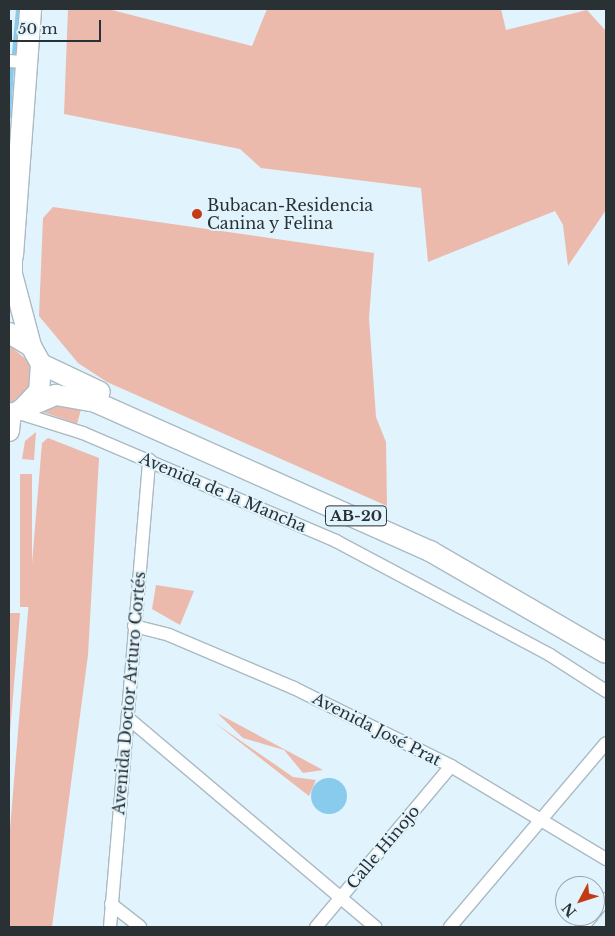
<!DOCTYPE html>
<html>
<head>
<meta charset="utf-8">
<style>
  body { margin:0 }
  #map { position:relative; width:615px; height:936px; overflow:hidden; background:#e1f3fc; font-family:"Libre Baskerville",serif }
  div>[style] { position:absolute }
  .green>* { inset:0; background:#ebbaad; transform-origin:0 0 }
  .water>* { inset:0; background:#88cbed }
  .round { border-radius:50% }
  .stream>* { height:4px; margin:-2px; padding:0 2px; transform-origin:2px; border-radius:2px; background:#88cbed }
  .roads { filter:drop-shadow(1px 0 #aabac3) drop-shadow(-1px 0 #aabac3) drop-shadow(0 1px #aabac3) drop-shadow(0 -1px #aabac3) }
  .minor>* { height:12px; margin:-6px; padding:0 6px; transform-origin:6px; border-radius:6px; background:#fff }
  .primary>* { height:20px; margin:-10px; padding:0 10px; transform-origin:10px; border-radius:10px; background:#fff }
  .trunk>* { height:21px; margin:-10.5px; padding:0 10.5px; transform-origin:10.5px; border-radius:10.5px; background:#fff }
  .dots>* { width:14px; height:14px; translate:-50% -50%; box-sizing:border-box; border:2px solid #e1f3fc; border-radius:50% }
  span { translate:-50% -50%; white-space:nowrap; text-align:center; line-height:1.15; -webkit-text-stroke:4px #e1f3fc; paint-order:stroke }
  .shield-label span { padding:1px 4px; background:#e1f3fc; border:1px solid; border-radius:4px; -webkit-text-stroke-width:0 }
  .shield-label { font-size:15px; color:#2a3134; font-weight:700 }
  .poi-label { font-size:16px; color:#2a3134 }
  .left { translate:0 -50%; text-align:left }
  .street-label { font-size:16px; color:#2a3134 }
  .frame { position:absolute; inset:0; border:10px solid #2a3134; pointer-events:none }
  .north { position:absolute; left:555px; top:876px; width:50px; height:50px; box-sizing:border-box; background:#e1f3fc; border:1px solid #98a5ac; border-radius:50%; rotate:230deg; font-size:14px; font-weight:700; line-height:20px; text-align:center; color:#2a3134 }
  .north::after { content:''; display:block; margin:auto; width:18px; height:22px; background:#c43b13; clip-path:polygon(50% 0,100% 100%,50% 72%,0 100%) }
  .scale { position:absolute; left:10px; top:20px; width:91px; height:22px; box-sizing:border-box; border:2px solid #2a3134; border-top:0; padding-left:6px; font-size:15px; line-height:18px; white-space:nowrap; color:#2a3134; -webkit-text-stroke:4px #e1f3fc; paint-order:stroke }
</style>
</head>
<body>
<div id="map">
  <div class="green">
    <div style="clip-path:polygon(68px 9px,108px 9px,252px 46px,267px 9px,501px 9px,506px 30px,587px 10px,606px 31px,606px 210px,568px 266px,563px 225px,555px 211px,428px 262px,421px 188px,261px 168px,240px 149px,64px 114px)"></div>
    <div style="clip-path:polygon(53px 207px,374px 253px,369px 318px,376px 417px,386px 442px,387px 506px,107px 382px,78px 363px,39px 316px,43px 218px)"></div>
    <div style="clip-path:polygon(9px 345px,28px 361px,32px 379px,29px 388px,9px 405px)"></div>
    <div style="clip-path:polygon(57px 404px,82px 406px,77px 424px,43px 412px)"></div>
    <div style="clip-path:polygon(36px 432px,34px 460px,22px 459px,25px 441px)"></div>
    <div style="clip-path:polygon(48px 438px,99px 458px,88px 655px,52px 927px,9px 927px,9px 841px,42px 443px)"></div>
    <div style="left:20px;top:474px;width:12px;height:133px"></div>
    <div style="clip-path:polygon(156px 585px,194px 591px,180px 625px,152px 609px)"></div>
    <div style="clip-path:polygon(10px 613px,20px 613px,9px 744px,9px 622px)"></div>
    <div style="clip-path:polygon(217px 713px,323px 770px,303px 773px,284px 750px,243px 738px)"></div>
    <div style="clip-path:polygon(215px 723px,293px 777px,316px 780px,309px 796px)"></div>
  </div>
  <div class="water">
    <div class="round" style="left:311px;top:778px;width:36px;height:36px"></div>
  </div>
  <div class="stream">
    <div style="left:14px;top:54px;width:45px;rotate:-84.9deg"></div>
    <div style="left:9px;top:117px;width:49px;rotate:-86.5deg"></div>
  </div>
  <div class="roads">
    <div class="minor">
      <div style="left:9px;top:61px;width:16px;rotate:4deg"></div>
      <div style="left:16px;top:412px;width:70px;rotate:17.4deg"></div>
      <div style="left:83px;top:433px;width:275px;rotate:23.1deg"></div>
      <div style="left:336px;top:541px;width:242px;rotate:28deg"></div>
      <div style="left:550px;top:655px;width:67px;rotate:32.7deg"></div>
      <div style="left:134px;top:626px;width:36px;rotate:14deg"></div>
      <div style="left:169px;top:635px;width:136px;rotate:23deg"></div>
      <div style="left:294px;top:688px;width:175px;rotate:26.4deg"></div>
      <div style="left:451px;top:766px;width:181px;rotate:31deg"></div>
      <div style="left:128px;top:718px;width:324px;rotate:40.2deg"></div>
      <div style="left:111px;top:904px;width:37px;rotate:38deg"></div>
      <div style="left:595px;top:912px;width:17px;rotate:-50deg"></div>
      <div style="left:110px;top:927px;width:469px;rotate:-85.2deg"></div>
      <div style="left:316px;top:927px;width:210px;rotate:-50deg"></div>
      <div style="left:450px;top:927px;width:241px;rotate:-49.7deg"></div>
      <div style="left:582px;top:927px;width:15px;rotate:-48deg"></div>
    </div>
    <div class="primary">
      <div style="left:12px;top:255px;width:19px;rotate:90deg"></div>
      <div style="left:12px;top:274px;width:74px;rotate:75.2deg"></div>
      <div style="left:9px;top:333px;width:26px;rotate:31deg"></div>
      <div style="left:31px;top:346px;width:21px;rotate:61deg"></div>
      <div style="left:41px;top:364px;width:27px;rotate:94deg"></div>
      <div style="left:39px;top:391px;width:23px;rotate:133deg"></div>
      <div style="left:41px;top:364px;width:65px;rotate:25.4deg"></div>
      <div style="left:20px;top:410px;width:39px;rotate:-23deg"></div>
      <div style="left:56px;top:395px;width:40px;rotate:10deg"></div>
      <div style="left:95px;top:402px;width:367px;rotate:24deg"></div>
      <div style="left:430px;top:551px;width:203px;rotate:30.1deg"></div>
      <div style="left:9px;top:431px;width:18px;rotate:-84deg"></div>
    </div>
    <div class="trunk">
      <div style="left:12px;top:255px;width:247px;rotate:-85.8deg"></div>
    </div>
  </div>
  <div class="dots">
    <div style="left:197px;top:214px;background:#c43b13"></div>
  </div>
  <div class="shield-label">
    <span style="left:356px;top:516px">AB-20</span>
  </div>
  <div class="poi-label">
    <span class="left" style="left:207px;top:214px">Bubacan-Residencia<br>Canina y Felina</span>
  </div>
  <div class="street-label">
    <span style="left:223px;top:492px;rotate:23deg">Avenida de la Mancha</span>
    <span style="left:129px;top:693px;rotate:-85deg">Avenida Doctor Arturo Cortés</span>
    <span style="left:377px;top:729px;rotate:27deg">Avenida José Prat</span>
    <span style="left:383px;top:847px;rotate:-50deg">Calle Hinojo</span>
  </div>
  <div class="frame"></div>
  <div class="north">N</div>
  <div class="scale">50 m</div>
</div>
</body>
</html>
